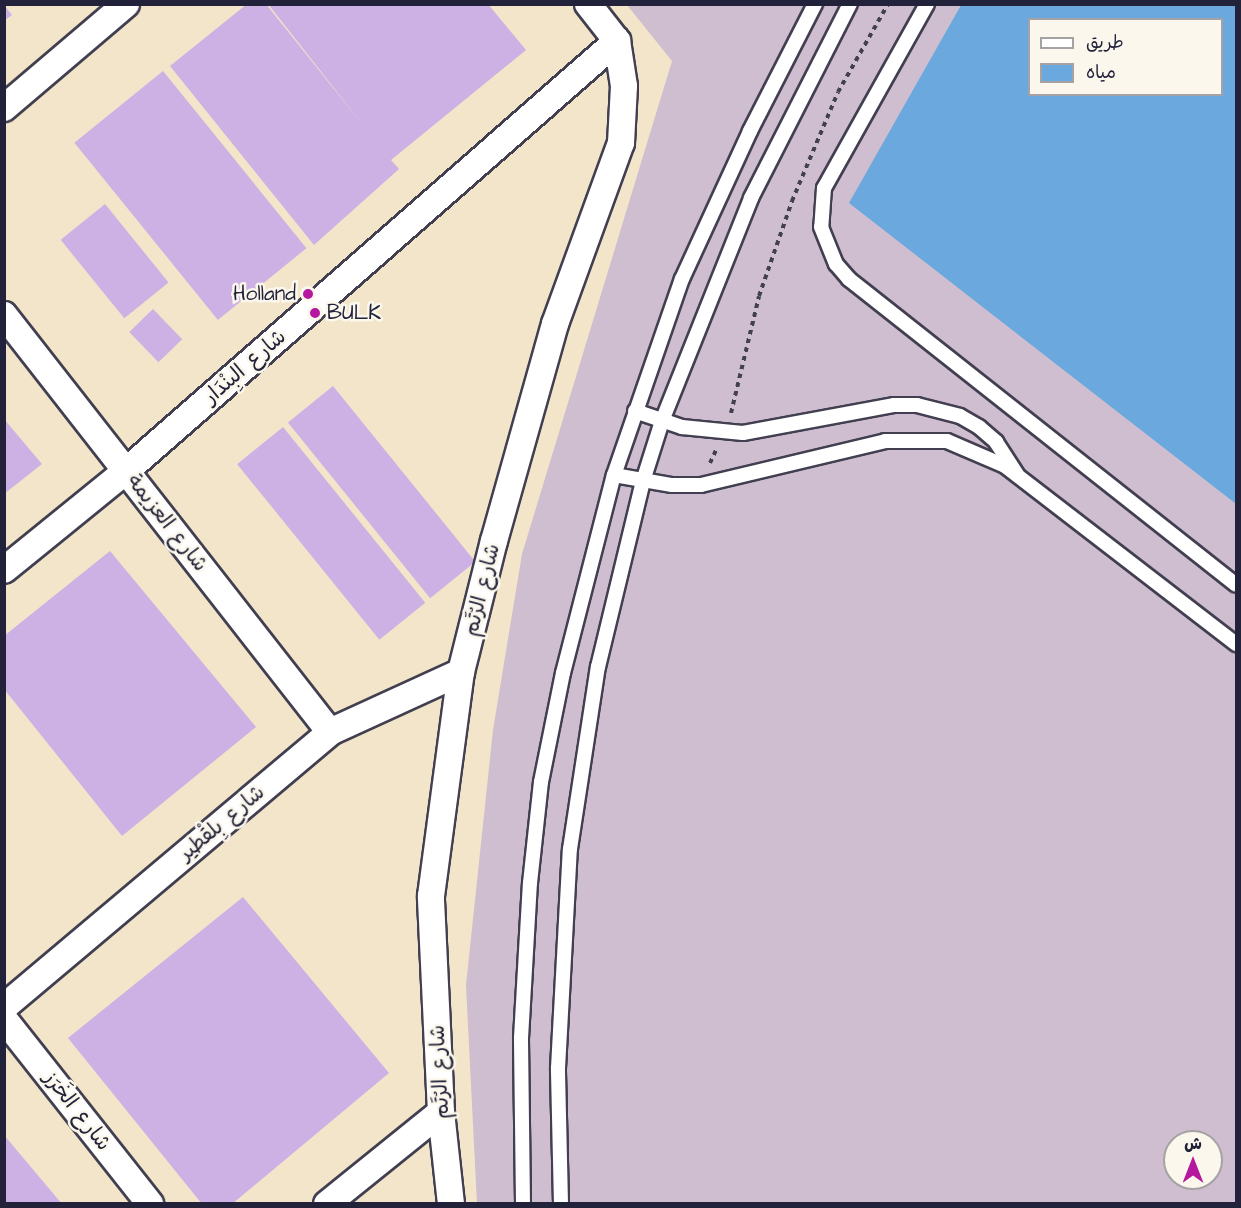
<!DOCTYPE html>
<html>
<head>
<meta charset="utf-8">
<style>
  body { margin:0 }
  #map { position:relative; width:1241px; height:1208px; overflow:hidden; background:#f2e5c9; font-family:"Architects Daughter","Playpen Sans Arabic",sans-serif }
  div>[style] { position:absolute }
  .industrial>* { inset:0; background:#cfbdd0 }
  .water>* { inset:0; background:#6ba8dd }
  .building>* { inset:0; background:#cdb1e5; transform-origin:0 0 }
  .path>* { height:4px; margin-top:-2px; transform-origin:0; background:repeating-linear-gradient(90deg,#413f50 0 4.5px,transparent 0 9px) }
  .roads { filter:drop-shadow(2px 0 #413f50) drop-shadow(-2px 0 #413f50) drop-shadow(0 2px #413f50) drop-shadow(0 -2px #413f50) }
  .lane>* { height:14px; margin:-7px; padding:0 7px; transform-origin:7px; border-radius:7px; background:#fff }
  .street>* { height:26px; margin:-13px; padding:0 13px; transform-origin:13px; border-radius:13px; background:#fff }
  .dots>* { width:16px; height:16px; translate:-50% -50%; box-sizing:border-box; border:3px solid #fbf7ec; border-radius:50% }
  span { translate:-50% -50%; white-space:nowrap; text-align:center; line-height:1.15; -webkit-text-stroke:5px #fbf7ec; paint-order:stroke }
  .poi-label { font-size:21px; color:#22223b }
  .right { translate:-100% -50%; text-align:right }
  .left { translate:0 -50%; text-align:left }
  .street-label { font-size:21px; color:#22223b }
  .frame { position:absolute; inset:0; border:6px solid #22223b; pointer-events:none }
  .legend { position:absolute; left:1028px; top:18px; width:195px; height:78px; box-sizing:border-box; background:#fbf7ec; border:2px solid #a4a2a5; margin:0; padding:8px 10px; list-style:none; font-size:18px; color:#22223b }
  .legend li { display:flex; align-items:center; gap:12px; height:30px }
  .legend b { width:30px; border:2px solid #a4a2a5 }
  .north { position:absolute; left:1163px; top:1130px; width:60px; height:60px; box-sizing:border-box; background:#fbf7ec; border:2px solid #a4a2a5; border-radius:50%; rotate:0deg; font-size:16px; font-weight:700; line-height:24px; text-align:center; color:#22223b }
  .north::after { content:''; display:block; margin:auto; width:21px; height:27px; background:#b5179e; clip-path:polygon(50% 0,100% 100%,50% 72%,0 100%) }
</style>
</head>
<body>
<div id="map">
  <div class="industrial">
    <div style="clip-path:polygon(evenodd,627px 5px,961px 5px,850px 203px,1236px 504px,1236px 1203px,477px 1204px,466px 985px,493px 730px,522px 554px,672px 61px,627px 5px,1175px 1142px,1211px 1142px,1211px 1178px,1175px 1178px,1175px 1142px)"></div>
  </div>
  <div class="water">
    <div style="clip-path:polygon(evenodd,961px 5px,1236px 5px,1236px 504px,849px 203px,961px 5px,1030px 20px,1222px 20px,1222px 94px,1030px 94px,1030px 20px)"></div>
  </div>
  <div class="building">
    <div style="clip-path:polygon(247px 4px,266px 4px,366px 129px,268px 4px,488px 4px,526px 50px,391px 160px,399px 169px,314px 245px,170px 66px)"></div>
    <div style="clip-path:polygon(4px 5px,12px 15px,4px 21px)"></div>
    <div style="left:163px;top:71px;width:228px;height:114px;rotate:51deg"></div>
    <div style="left:105px;top:204px;width:101px;height:57px;rotate:51deg"></div>
    <div style="left:153px;top:309px;width:42px;height:33px;rotate:46deg"></div>
    <div style="left:333px;top:386px;width:226px;height:58px;rotate:51deg"></div>
    <div style="clip-path:polygon(4px 419px,42px 464px,4px 494px)"></div>
    <div style="left:283px;top:427px;width:226px;height:59px;rotate:51deg"></div>
    <div style="clip-path:polygon(110px 551px,256px 727px,122px 836px,4px 689px,4px 636px)"></div>
    <div style="clip-path:polygon(243px 897px,389px 1073px,232px 1204px,202px 1204px,68px 1038px)"></div>
    <div style="clip-path:polygon(4px 1135px,62px 1204px,4px 1204px)"></div>
  </div>
  <div class="path">
    <div style="left:731px;top:413px;width:120px;rotate:-76.5deg"></div>
    <div style="left:759px;top:296px;width:101px;rotate:-70.8deg"></div>
    <div style="left:792px;top:201px;width:118px;rotate:-67.1deg"></div>
    <div style="left:838px;top:92px;width:101px;rotate:-60.4deg"></div>
    <div style="left:710px;top:463px;width:17px;rotate:-65deg"></div>
  </div>
  <div class="roads">
    <div class="lane">
      <div style="left:927px;top:4px;width:211px;rotate:119.2deg"></div>
      <div style="left:824px;top:188px;width:39px;rotate:94deg"></div>
      <div style="left:821px;top:227px;width:40px;rotate:68deg"></div>
      <div style="left:836px;top:264px;width:20px;rotate:49deg"></div>
      <div style="left:849px;top:279px;width:493px;rotate:38.3deg"></div>
      <div style="left:635px;top:411px;width:50px;rotate:18.8deg"></div>
      <div style="left:682px;top:427px;width:61px;rotate:5.6deg"></div>
      <div style="left:743px;top:433px;width:154px;rotate:-10.5deg"></div>
      <div style="left:894px;top:405px;width:23px"></div>
      <div style="left:917px;top:405px;width:44px;rotate:14.3deg"></div>
      <div style="left:960px;top:416px;width:22px;rotate:30deg"></div>
      <div style="left:979px;top:427px;width:23px;rotate:41deg"></div>
      <div style="left:996px;top:442px;width:38px;rotate:57deg"></div>
      <div style="left:614px;top:475px;width:59px;rotate:9.8deg"></div>
      <div style="left:672px;top:485px;width:29px"></div>
      <div style="left:701px;top:485px;width:189px;rotate:-13.4deg"></div>
      <div style="left:885px;top:441px;width:62px"></div>
      <div style="left:947px;top:441px;width:63px;rotate:23.3deg"></div>
      <div style="left:1005px;top:466px;width:292px;rotate:37.6deg"></div>
      <div style="left:523px;top:1204px;width:166px;rotate:-90.7deg"></div>
      <div style="left:521px;top:1038px;width:155px;rotate:-86.7deg"></div>
      <div style="left:530px;top:883px;width:102px;rotate:-83.8deg"></div>
      <div style="left:541px;top:782px;width:111px;rotate:-78.6deg"></div>
      <div style="left:563px;top:673px;width:204px;rotate:-75.6deg"></div>
      <div style="left:614px;top:475px;width:207px;rotate:-70.9deg"></div>
      <div style="left:682px;top:279px;width:163px;rotate:-65.3deg"></div>
      <div style="left:750px;top:131px;width:143px;rotate:-62.9deg"></div>
      <div style="left:561px;top:1204px;width:136px;rotate:-91.3deg"></div>
      <div style="left:558px;top:1068px;width:219px;rotate:-86.9deg"></div>
      <div style="left:570px;top:849px;width:184px;rotate:-81.3deg"></div>
      <div style="left:598px;top:667px;width:191px;rotate:-76.4deg"></div>
      <div style="left:643px;top:481px;width:63px;rotate:-72.4deg"></div>
      <div style="left:662px;top:421px;width:240px;rotate:-68.2deg"></div>
      <div style="left:751px;top:198px;width:218px;rotate:-63deg"></div>
    </div>
    <div class="street">
      <div style="left:4px;top:108px;width:160px;rotate:-40.4deg"></div>
      <div style="left:4px;top:315px;width:529px;rotate:51.98deg"></div>
      <div style="left:4px;top:570px;width:157px;rotate:-39.1deg"></div>
      <div style="left:126px;top:471px;width:653px;rotate:-41.21deg"></div>
      <div style="left:4px;top:1007px;width:426px;rotate:-40.1deg"></div>
      <div style="left:330px;top:732px;width:144px;rotate:-24.6deg"></div>
      <div style="left:4px;top:1019px;width:236px;rotate:51.7deg"></div>
      <div style="left:327px;top:1204px;width:146px;rotate:-38.9deg"></div>
      <div style="left:451px;top:1204px;width:93px;rotate:-96.2deg"></div>
      <div style="left:441px;top:1112px;width:216px;rotate:-92.7deg"></div>
      <div style="left:431px;top:896px;width:226px;rotate:-82.4deg"></div>
      <div style="left:461px;top:672px;width:135px;rotate:-75.9deg"></div>
      <div style="left:494px;top:541px;width:225px;rotate:-74.3deg"></div>
      <div style="left:555px;top:324px;width:193px;rotate:-70deg"></div>
      <div style="left:621px;top:143px;width:57px;rotate:-87deg"></div>
      <div style="left:624px;top:86px;width:46px;rotate:-98.8deg"></div>
      <div style="left:617px;top:41px;width:47px;rotate:-128.1deg"></div>
    </div>
  </div>
  <div class="dots">
    <div style="left:308px;top:294px;background:#b5179e"></div>
    <div style="left:315px;top:313px;background:#b5179e"></div>
  </div>
  <div class="poi-label">
    <span class="right" style="left:296px;top:294px">Holland</span>
    <span class="left" style="left:327px;top:313px">BULK</span>
  </div>
  <div class="street-label">
    <span style="left:245px;top:367px;rotate:-41deg">شارع البِنْدَار</span>
    <span style="left:167px;top:523px;rotate:52deg">شارع العزيمة</span>
    <span style="left:482px;top:590px;rotate:-76deg">شارع الرُتَم</span>
    <span style="left:222px;top:823px;rotate:-40deg">شارع بِلقْطير</span>
    <span style="left:440px;top:1072px;rotate:-93deg">شارع الرُتَم</span>
    <span style="left:77px;top:1111px;rotate:52deg">شارع الخَرَز</span>
  </div>
  <div class="frame"></div>
  <ul class="legend">
  <li><b style="height:8px;background:#fff"></b>طريق</li>
  <li><b style="height:16px;background:#6ba8dd"></b>مياه</li>
  </ul>
  <div class="north">ش</div>
</div>
</body>
</html>
